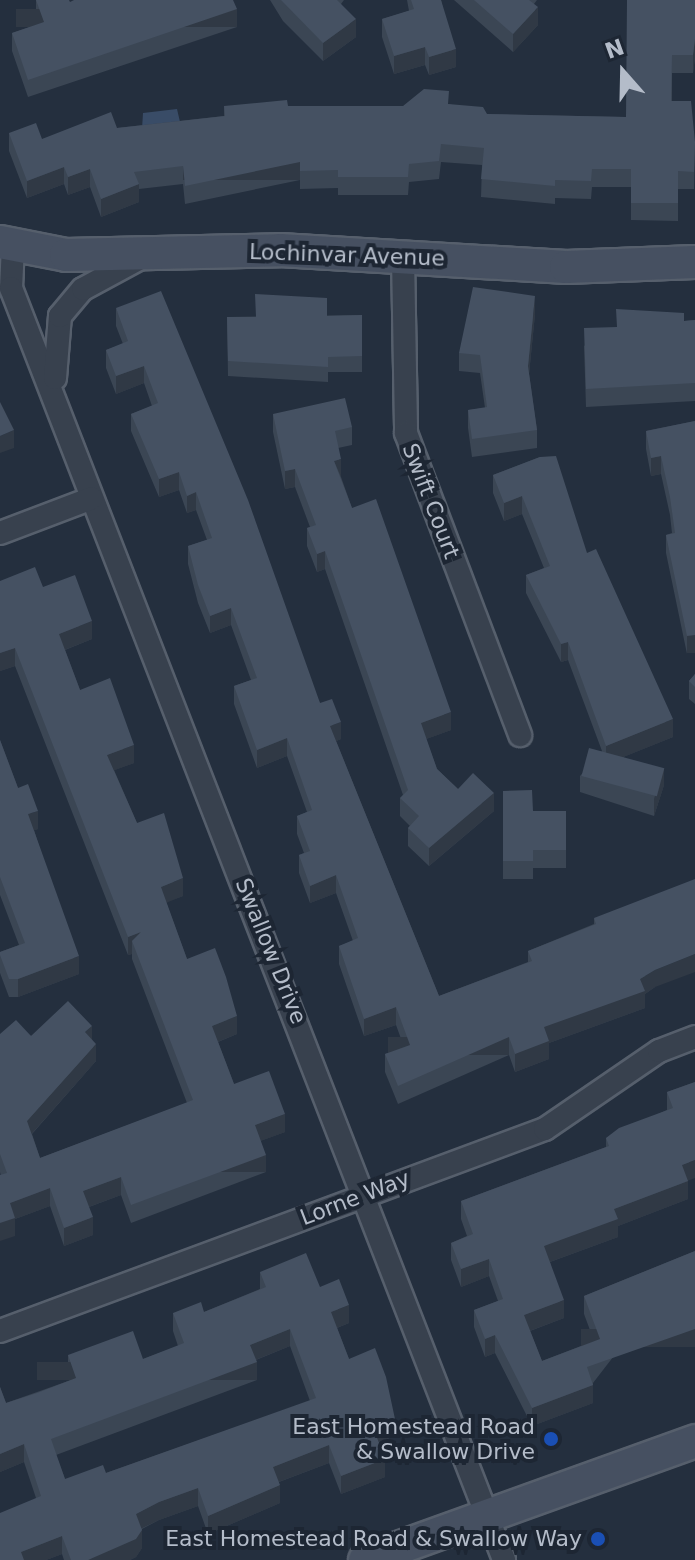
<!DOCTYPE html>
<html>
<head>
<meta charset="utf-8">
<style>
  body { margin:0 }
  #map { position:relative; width:695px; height:1560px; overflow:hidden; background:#242f3e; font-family:"DejaVu Sans",sans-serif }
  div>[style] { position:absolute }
  .water>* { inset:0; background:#394c67 }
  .roads { filter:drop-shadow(2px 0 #565f6c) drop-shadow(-2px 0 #565f6c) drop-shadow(0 2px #565f6c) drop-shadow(0 -2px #565f6c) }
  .street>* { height:22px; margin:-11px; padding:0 11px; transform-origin:11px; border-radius:11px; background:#38414e }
  .secondary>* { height:32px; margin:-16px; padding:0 16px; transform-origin:16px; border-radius:16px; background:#465061 }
  .wall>* { inset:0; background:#3b4654 }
  .shaded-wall>* { inset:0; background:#303945; transform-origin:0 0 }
  .building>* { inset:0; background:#455162; transform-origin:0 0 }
  .dots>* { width:22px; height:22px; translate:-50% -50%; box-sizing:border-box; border:4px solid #1d2633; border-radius:50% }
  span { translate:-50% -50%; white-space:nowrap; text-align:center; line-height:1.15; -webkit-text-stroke:8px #1d2633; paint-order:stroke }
  .street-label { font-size:22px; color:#b4bcc9 }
  .poi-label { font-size:22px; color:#b4bcc9 }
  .right { translate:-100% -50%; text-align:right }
  .north { position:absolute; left:583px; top:32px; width:80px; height:80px; -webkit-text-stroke:6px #1d2633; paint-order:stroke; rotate:340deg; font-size:22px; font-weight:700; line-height:32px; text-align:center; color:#b4bcc9 }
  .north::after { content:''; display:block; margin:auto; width:28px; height:36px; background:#b4bcc9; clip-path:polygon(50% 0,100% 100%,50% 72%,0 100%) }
</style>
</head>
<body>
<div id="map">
  <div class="water">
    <div style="clip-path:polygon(177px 109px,180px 122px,142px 129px,143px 113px)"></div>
  </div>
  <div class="roads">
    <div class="street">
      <div style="left:13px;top:246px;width:42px;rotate:92.7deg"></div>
      <div style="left:11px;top:288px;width:1364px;rotate:68.81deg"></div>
      <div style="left:403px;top:256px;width:177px;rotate:89deg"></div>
      <div style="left:406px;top:433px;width:323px;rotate:69.3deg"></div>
      <div style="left:55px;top:378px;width:62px;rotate:-85.4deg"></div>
      <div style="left:60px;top:316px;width:35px;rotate:-50deg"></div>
      <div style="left:83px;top:289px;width:72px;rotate:-28.4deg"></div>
      <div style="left:0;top:533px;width:98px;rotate:-20.8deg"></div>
      <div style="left:0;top:1331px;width:581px;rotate:-20.34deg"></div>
      <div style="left:545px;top:1129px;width:138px;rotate:-34.4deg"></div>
      <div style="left:659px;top:1051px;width:39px;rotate:-21deg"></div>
    </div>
    <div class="secondary">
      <div style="left:0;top:242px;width:67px;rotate:11.1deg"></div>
      <div style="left:66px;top:255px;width:214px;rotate:-1.3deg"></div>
      <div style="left:280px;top:250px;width:287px;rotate:3.4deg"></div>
      <div style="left:566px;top:267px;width:129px;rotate:-2.2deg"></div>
      <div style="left:365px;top:1560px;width:351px;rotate:-19.8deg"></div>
    </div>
  </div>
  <div class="wall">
    <div style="clip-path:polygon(36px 0,70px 2px,237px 27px,28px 97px,12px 51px,12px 33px,39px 24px,36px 17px)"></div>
    <div style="clip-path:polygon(270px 0,344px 0,341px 4px,356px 37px,323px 61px,283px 21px)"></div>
    <div style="clip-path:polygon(407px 0,441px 0,456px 67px,429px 75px,425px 65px,394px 74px,382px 37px,382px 19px,409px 11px)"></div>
    <div style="clip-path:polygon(454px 0,537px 0,534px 4px,538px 25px,513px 52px)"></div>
    <div style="clip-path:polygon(695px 0,695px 57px,693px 73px,672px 73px,672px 101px,695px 142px,694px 189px,678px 189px,678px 221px,631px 220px,631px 187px,592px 187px,591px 199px,555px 198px,555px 204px,481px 197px,482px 165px,441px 162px,439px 179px,409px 182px,408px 195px,338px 195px,338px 188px,300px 189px,300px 180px,185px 204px,183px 184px,139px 189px,139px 202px,101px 217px,90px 187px,68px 195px,64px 184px,27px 198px,9px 151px,9px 133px,42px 139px,117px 128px,224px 116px,224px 106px,403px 106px,449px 104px,487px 114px,626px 117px)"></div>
    <div style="clip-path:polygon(116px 308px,320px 703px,341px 739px,336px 741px,439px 996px,528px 962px,528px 951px,594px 924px,594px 918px,655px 987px,645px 994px,645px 1008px,549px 1043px,549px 1059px,515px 1072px,509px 1055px,398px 1104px,385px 1072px,385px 1054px,404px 1047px,396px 1025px,364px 1036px,339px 964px,339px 946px,353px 941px,336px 893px,310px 903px,299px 873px,299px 855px,304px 853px,297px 834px,297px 816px,307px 812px,287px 756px,257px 768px,234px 704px,234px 686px,251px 680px,231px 625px,210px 633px,198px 603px,188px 564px,188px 546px,207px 540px,196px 510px,187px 513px,179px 490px,159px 497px,131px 431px,131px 414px,152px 406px,144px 383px,116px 394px,106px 368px,106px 350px,123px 344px,116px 326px)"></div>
    <div style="clip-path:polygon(535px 314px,529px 374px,537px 430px,537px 448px,472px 457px,468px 428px,468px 410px,485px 408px,480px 373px,459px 371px,459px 353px)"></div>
    <div style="clip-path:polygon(362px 315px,362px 372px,328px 372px,328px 382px,228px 376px,227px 317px)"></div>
    <div style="clip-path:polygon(695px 320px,695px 401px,586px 407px,584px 346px,616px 327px)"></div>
    <div style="clip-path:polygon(273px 414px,352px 427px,352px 445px,338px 448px,341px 477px,352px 508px,451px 730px,426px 739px,437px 769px,458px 789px,494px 811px,429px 866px,408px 846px,408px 828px,410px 826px,400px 816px,400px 798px,403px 795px,325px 569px,317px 572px,307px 546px,307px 528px,310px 527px,295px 487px,285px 489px,273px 432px)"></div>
    <div style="clip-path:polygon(695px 421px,687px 654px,666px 553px,666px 535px,672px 533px,670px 515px,661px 474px,651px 476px,646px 449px,646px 431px)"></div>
    <div style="clip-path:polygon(540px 457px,673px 737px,623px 757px,664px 785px,654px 816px,580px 792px,580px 776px,602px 751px,568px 660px,561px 662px,526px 593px,526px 575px,544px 568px,522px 514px,504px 521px,493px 493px,493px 475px)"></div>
    <div style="clip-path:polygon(0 581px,43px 587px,92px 639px,65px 650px,80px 690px,134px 763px,114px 770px,137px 823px,183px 896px,166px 902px,187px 959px,237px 1034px,218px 1042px,234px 1084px,285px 1132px,260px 1141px,266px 1172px,131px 1223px,121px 1195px,89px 1207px,93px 1235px,64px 1246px,50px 1206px,15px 1219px,15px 1236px,0 1172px,0 1034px,92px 1039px,96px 1061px,32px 1134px,40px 1158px,187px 1103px,132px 959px,132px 954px,128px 955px,15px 666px,0 671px)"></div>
    <div style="clip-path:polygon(695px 674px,695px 704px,689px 699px,689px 681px)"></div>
    <div style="clip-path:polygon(0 740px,18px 788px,38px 829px,34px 830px,79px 974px,18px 997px,9px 997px,0 973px,0 952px,19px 945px,0 895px)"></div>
    <div style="clip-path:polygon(503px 791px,533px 811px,566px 811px,566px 868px,533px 868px,533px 879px,503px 879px)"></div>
    <div style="clip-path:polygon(695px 1082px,688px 1181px,688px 1199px,618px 1226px,618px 1237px,550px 1262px,564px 1318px,530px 1331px,542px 1361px,594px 1341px,584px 1314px,584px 1296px,695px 1251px,593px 1383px,593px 1403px,532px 1426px,495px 1353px,485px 1357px,474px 1327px,474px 1310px,498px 1301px,489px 1276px,461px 1287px,451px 1260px,451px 1243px,467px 1236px,461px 1219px,461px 1201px,606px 1147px,606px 1138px,667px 1110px,667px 1092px)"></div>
    <div style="clip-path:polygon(evenodd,260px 1272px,320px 1287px,349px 1323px,337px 1328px,349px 1359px,395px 1436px,379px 1442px,385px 1477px,341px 1494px,329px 1463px,279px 1482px,280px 1503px,208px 1534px,198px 1506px,159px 1520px,142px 1529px,142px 1548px,136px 1557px,130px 1560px,64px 1560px,62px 1554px,46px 1560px,0 1560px,36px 1498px,24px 1462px,0 1472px,0 1387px,6px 1403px,71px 1380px,68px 1373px,68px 1355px,143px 1359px,178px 1346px,173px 1331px,173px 1313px,204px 1312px,260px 1289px,260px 1272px,290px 1346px,310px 1401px,106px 1473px,65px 1479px,56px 1455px,257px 1380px,256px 1360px,290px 1346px)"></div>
  </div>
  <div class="shaded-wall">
    <div style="clip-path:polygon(538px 7px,538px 25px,513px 52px,513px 34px)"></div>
    <div style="left:237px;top:9px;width:18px;height:221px;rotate:90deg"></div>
    <div style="clip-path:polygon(356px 19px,356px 37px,323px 61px,323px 43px)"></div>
    <div style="clip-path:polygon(695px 39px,695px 57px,693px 73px,693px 55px)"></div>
    <div style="clip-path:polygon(425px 47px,425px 65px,394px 74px,394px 56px)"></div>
    <div style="clip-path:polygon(456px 49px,456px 67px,429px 75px,429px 57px)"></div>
    <div style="left:300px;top:162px;width:18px;height:117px;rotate:90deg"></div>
    <div style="clip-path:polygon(64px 167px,64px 184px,27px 198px,27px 181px)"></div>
    <div style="clip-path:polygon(90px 169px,90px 187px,68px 195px,68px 177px)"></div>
    <div style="clip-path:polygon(139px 184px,139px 202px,101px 217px,101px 199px)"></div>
    <div style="clip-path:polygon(535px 296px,535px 314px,528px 384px,528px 366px)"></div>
    <div style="clip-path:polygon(144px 366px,144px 383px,116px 394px,116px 376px)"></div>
    <div style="clip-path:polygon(14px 430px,14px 448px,0 453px,0 436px)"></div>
    <div style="clip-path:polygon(661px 456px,661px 474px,651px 476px,651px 458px)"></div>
    <div style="clip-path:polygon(341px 459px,341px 477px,334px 461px)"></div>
    <div style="clip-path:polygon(295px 469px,295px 487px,285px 489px,285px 471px)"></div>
    <div style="clip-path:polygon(179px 472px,179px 490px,159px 497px,159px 479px)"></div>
    <div style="clip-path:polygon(196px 492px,196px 510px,187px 513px,187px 496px)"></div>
    <div style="clip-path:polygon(522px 496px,522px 514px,504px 521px,504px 503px)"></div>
    <div style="clip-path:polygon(325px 551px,325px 569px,317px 572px,317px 554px)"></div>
    <div style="clip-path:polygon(231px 608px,231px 625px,210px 633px,210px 616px)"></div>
    <div style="clip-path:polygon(92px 621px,92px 639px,59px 652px,59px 634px)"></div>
    <div style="left:695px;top:635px;width:18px;height:8px;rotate:90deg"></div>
    <div style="clip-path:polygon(568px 642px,568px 660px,561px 662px,561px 644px)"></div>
    <div style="clip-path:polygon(15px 648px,15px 666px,0 671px,0 653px)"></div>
    <div style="clip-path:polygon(451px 712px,451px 730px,421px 741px,421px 723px)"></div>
    <div style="clip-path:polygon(673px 719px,673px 737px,606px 764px,606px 746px)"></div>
    <div style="clip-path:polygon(341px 722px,341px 739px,330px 744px,330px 726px)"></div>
    <div style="clip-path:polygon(287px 738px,287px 756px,257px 768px,257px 750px)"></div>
    <div style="clip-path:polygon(134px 745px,134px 763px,107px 773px,107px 755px)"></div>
    <div style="clip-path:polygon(664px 768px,664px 785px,654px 816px,654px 799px)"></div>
    <div style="clip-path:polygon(494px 793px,494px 811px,429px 866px,429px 848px)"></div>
    <div style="clip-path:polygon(38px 811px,38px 829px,28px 832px,28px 814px)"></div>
    <div style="clip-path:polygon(336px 875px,336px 893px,310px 903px,310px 886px)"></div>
    <div style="clip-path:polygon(183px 878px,183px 896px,161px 905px,161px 887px)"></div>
    <div style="clip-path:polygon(141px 932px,132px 941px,132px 954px,128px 955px,128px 937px)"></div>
    <div style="clip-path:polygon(695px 954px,695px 972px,655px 987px,645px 994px,645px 1008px,549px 1043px,549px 1059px,515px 1072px,515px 1054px,544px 1027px,640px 979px,655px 970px)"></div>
    <div style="clip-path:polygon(79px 956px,79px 974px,18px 997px,18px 979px)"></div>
    <div style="clip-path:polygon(396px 1007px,396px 1025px,364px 1036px,364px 1019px)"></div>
    <div style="clip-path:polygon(237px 1016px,237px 1034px,212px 1044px,212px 1026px)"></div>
    <div style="clip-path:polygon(92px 1026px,92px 1044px,85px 1032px)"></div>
    <div style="left:509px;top:1037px;width:18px;height:121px;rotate:90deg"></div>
    <div style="clip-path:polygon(96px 1044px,96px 1061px,27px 1139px,27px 1121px)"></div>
    <div style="clip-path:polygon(285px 1114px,285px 1132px,255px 1143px,255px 1125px)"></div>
    <div style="left:266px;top:1155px;width:17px;height:144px;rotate:90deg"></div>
    <div style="clip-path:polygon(695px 1160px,695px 1178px,682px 1183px,682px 1165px)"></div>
    <div style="clip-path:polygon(121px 1177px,121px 1195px,83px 1209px,83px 1191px)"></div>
    <div style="clip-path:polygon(688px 1181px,688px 1199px,618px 1226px,618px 1237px,544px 1264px,544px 1246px,614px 1209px)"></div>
    <div style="clip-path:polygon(50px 1188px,50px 1206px,15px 1219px,15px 1236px,0 1241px,0 1223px,10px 1203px)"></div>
    <div style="clip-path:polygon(93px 1217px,93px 1235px,64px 1246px,64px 1228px)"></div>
    <div style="clip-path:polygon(489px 1259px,489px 1276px,461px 1287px,461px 1269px)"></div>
    <div style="clip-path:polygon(564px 1300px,564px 1318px,524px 1333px,524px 1315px)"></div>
    <div style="clip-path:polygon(349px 1305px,349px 1323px,331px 1330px,331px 1312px)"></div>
    <div style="clip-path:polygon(290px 1329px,290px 1346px,250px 1362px,250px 1345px)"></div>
    <div style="left:695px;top:1329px;width:18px;height:114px;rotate:90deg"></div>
    <div style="clip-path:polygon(495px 1335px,495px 1353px,485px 1357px,485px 1339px)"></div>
    <div style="left:257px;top:1362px;width:18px;height:220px;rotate:90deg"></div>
    <div style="clip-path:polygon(593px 1385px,593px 1403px,532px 1426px,532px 1408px)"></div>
    <div style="clip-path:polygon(395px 1419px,395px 1436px,373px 1444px,373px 1427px)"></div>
    <div style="clip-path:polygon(24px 1444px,24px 1462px,0 1472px,0 1454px)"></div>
    <div style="clip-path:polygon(329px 1445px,329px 1463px,273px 1484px,273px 1467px)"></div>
    <div style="clip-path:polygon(385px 1459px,385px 1477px,341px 1494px,341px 1476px)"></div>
    <div style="clip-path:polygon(280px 1485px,280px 1503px,208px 1534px,208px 1516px)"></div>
    <div style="clip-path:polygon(198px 1488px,198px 1506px,159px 1520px,136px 1531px,136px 1514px,159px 1502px)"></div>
    <div style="clip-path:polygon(142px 1530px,142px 1548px,136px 1557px,130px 1560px,88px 1560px)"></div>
    <div style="clip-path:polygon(62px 1536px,62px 1554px,46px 1560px,21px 1560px,21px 1552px)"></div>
  </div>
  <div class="building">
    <div style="clip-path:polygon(36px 0,69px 0,70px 2px,74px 0,233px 0,237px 9px,28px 80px,12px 33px,44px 22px)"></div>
    <div style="clip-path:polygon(281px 0,337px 0,356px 19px,323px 43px)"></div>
    <div style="clip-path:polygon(411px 0,441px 0,456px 49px,429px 57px,425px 47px,394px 56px,382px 19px,414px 9px)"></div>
    <div style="clip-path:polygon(474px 0,529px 0,538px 7px,513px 34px)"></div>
    <div style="clip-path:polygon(627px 0,695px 0,695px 39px,693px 55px,672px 55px,671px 101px,691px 101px,695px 142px,694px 172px,678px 171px,678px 203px,631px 203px,631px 169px,592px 169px,591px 181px,555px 180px,555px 186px,481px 179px,484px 148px,441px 144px,439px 161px,409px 164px,408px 177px,338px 177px,338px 170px,300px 171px,300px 162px,185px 186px,183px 166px,134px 172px,139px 184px,101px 199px,90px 169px,68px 177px,64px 167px,27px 181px,9px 133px,36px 123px,42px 139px,111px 112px,117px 128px,225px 116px,224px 106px,287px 100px,288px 106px,403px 106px,424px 89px,449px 91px,448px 104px,483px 107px,487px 114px,626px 117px)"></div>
    <div style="clip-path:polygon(473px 287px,535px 296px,528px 366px,537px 430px,472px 439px,468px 410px,487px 407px,480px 355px,459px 353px)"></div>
    <div style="clip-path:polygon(161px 291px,248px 500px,320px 703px,332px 699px,341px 722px,330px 726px,439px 996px,532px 961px,528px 951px,596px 924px,594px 918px,695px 879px,695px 954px,655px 970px,640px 979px,645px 991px,544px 1027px,549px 1041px,515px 1054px,509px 1037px,398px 1086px,385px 1054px,410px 1045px,396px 1007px,364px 1019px,339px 946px,358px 938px,336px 875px,310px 886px,299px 855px,310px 851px,297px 816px,312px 810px,287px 738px,257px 750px,234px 686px,257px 678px,231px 608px,210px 616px,198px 585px,188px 546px,212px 538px,196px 492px,187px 496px,179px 472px,159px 479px,131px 414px,158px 403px,144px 366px,116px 376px,106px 350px,128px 341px,116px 308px)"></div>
    <div style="clip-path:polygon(255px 294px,327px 298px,327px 316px,362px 315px,362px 356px,328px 357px,328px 367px,228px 361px,227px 317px,256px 317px)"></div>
    <div style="clip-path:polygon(616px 309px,684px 313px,684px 321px,695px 320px,695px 383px,586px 389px,584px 328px,617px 327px)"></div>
    <div style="clip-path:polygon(345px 398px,352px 427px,335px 431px,341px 459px,334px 461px,352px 508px,376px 499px,451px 712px,421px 723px,437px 769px,458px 789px,473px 773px,494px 793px,429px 848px,408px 828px,419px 816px,400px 798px,408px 790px,325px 551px,317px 554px,307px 528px,316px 525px,295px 469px,285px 471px,273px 414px)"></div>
    <div style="clip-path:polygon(0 402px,14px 430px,0 436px)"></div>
    <div style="clip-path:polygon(695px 421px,695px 635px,687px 636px,666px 535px,675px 533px,670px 497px,661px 456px,651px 458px,646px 431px)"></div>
    <div style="clip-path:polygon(556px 456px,587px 553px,596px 549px,673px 719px,606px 746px,568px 642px,561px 644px,526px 575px,550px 566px,522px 496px,504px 503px,493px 475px,540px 457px)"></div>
    <div style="clip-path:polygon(35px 567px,43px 587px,75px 575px,92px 621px,59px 634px,80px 690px,110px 678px,134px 745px,107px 755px,137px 823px,164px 813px,183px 878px,161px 887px,187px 959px,215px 948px,226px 977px,237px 1016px,212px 1026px,234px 1084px,269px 1071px,285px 1114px,255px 1125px,266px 1155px,131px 1205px,121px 1177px,83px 1191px,93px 1217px,64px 1228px,50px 1188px,10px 1203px,15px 1218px,0 1223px,0 1175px,7px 1173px,0 1154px,0 1034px,16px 1020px,31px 1036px,68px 1001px,92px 1026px,85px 1032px,96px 1044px,27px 1121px,40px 1158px,193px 1100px,132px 941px,141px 932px,128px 937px,15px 648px,0 653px,0 581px)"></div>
    <div style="clip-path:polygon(695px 674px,695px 687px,689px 681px)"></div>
    <div style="clip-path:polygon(0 740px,18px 788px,28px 784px,38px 811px,28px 814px,79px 956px,18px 979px,9px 979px,0 955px,0 952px,25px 943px,0 877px)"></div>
    <div style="left:589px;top:748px;width:78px;height:29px;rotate:15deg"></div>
    <div style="clip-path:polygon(532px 790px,533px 811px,566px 811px,566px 850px,533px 850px,533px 861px,503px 861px,503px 791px)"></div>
    <div style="clip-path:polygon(695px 1082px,695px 1160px,682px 1165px,688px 1181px,614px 1209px,618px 1219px,544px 1246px,564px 1300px,524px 1315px,542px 1361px,600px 1339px,584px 1296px,695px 1251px,695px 1329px,587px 1367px,593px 1385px,532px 1408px,495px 1335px,485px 1339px,474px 1310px,503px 1299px,489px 1259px,461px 1269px,451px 1243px,473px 1234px,461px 1201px,609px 1146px,606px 1138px,619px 1128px,673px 1108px,667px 1092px)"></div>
    <div style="clip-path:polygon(evenodd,306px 1253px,320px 1287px,339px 1279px,349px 1305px,331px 1312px,349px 1359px,375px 1348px,386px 1377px,395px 1419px,373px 1427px,385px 1459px,341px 1476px,329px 1445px,273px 1467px,280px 1485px,208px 1516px,198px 1488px,159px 1502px,136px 1514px,142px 1530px,136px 1539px,88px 1560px,71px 1560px,62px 1536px,21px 1552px,24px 1560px,0 1560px,0 1513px,41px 1496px,24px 1444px,0 1454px,0 1387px,6px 1403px,37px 1393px,76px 1378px,68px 1355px,133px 1331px,143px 1359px,184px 1343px,173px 1313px,201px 1302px,204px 1312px,266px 1287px,260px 1272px,306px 1253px,290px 1329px,316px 1398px,106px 1473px,103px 1465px,65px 1479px,51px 1439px,257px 1362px,250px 1345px,290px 1329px)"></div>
  </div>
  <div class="dots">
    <div style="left:551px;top:1439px;background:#1a4fb4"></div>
    <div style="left:598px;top:1539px;background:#1a4fb4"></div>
  </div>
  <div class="street-label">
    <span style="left:347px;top:255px;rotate:2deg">Lochinvar Avenue</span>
    <span style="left:431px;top:501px;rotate:69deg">Swift Court</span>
    <span style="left:271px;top:951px;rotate:68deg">Swallow Drive</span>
    <span style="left:355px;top:1198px;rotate:-21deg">Lorne Way</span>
  </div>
  <div class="poi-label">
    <span class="right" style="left:535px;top:1439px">East Homestead Road<br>&amp; Swallow Drive</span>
    <span class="right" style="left:582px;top:1539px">East Homestead Road &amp; Swallow Way</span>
  </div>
  <div class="north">N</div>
</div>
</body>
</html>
